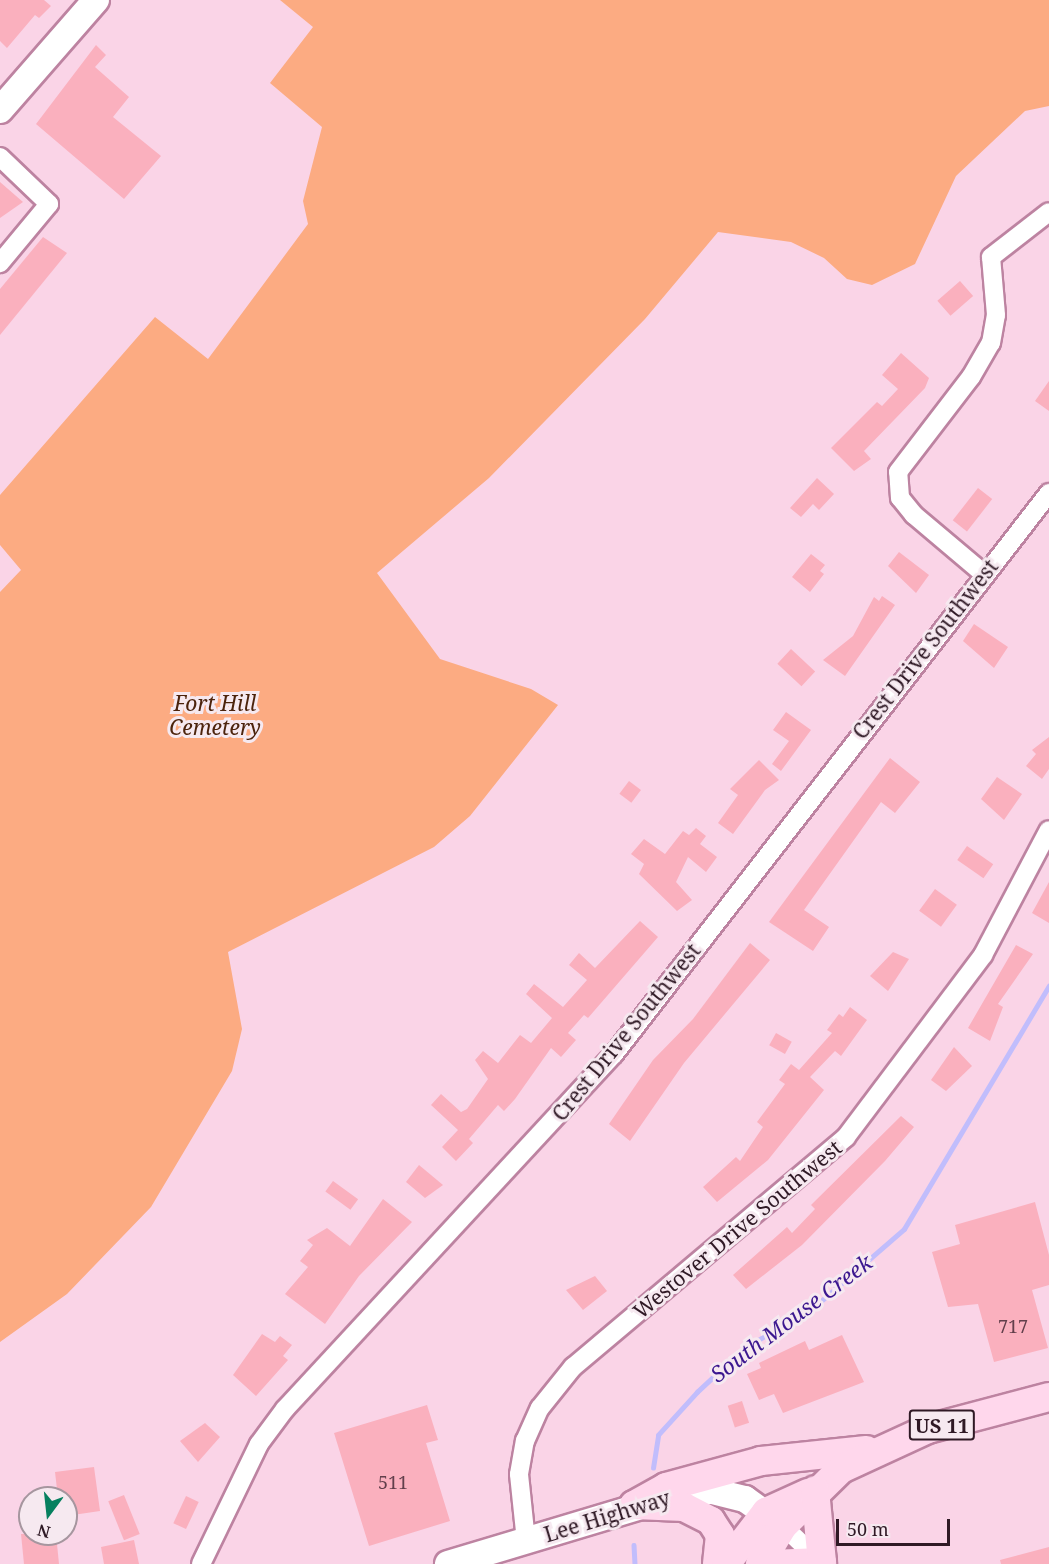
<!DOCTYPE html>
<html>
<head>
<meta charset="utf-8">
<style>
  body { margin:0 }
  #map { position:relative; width:1049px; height:1564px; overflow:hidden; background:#fad4e7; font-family:"Noto Serif",serif }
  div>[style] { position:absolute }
  .green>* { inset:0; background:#fcab82 }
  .stream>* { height:4.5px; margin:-2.25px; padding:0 2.25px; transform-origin:2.25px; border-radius:2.25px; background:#c1bdfc }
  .building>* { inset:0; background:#fab0be; transform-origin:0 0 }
  .roads { filter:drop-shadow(2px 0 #bd83a1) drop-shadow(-2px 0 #bd83a1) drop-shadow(0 2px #bd83a1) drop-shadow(0 -2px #bd83a1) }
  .street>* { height:18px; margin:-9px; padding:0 9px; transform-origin:9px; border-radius:9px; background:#fff }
  .secondary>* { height:26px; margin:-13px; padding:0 13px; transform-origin:13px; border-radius:13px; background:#fff }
  .primary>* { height:28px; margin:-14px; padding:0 14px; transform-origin:14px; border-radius:14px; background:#ffd7ec }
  span { translate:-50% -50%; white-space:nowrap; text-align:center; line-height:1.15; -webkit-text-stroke:6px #f6e9f0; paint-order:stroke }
  .number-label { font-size:18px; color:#623f4b }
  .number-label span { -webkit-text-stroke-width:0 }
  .shield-label span { padding:2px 4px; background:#f6e9f0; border:2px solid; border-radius:4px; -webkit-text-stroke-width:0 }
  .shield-label { font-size:20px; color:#2f1925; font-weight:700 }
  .street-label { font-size:21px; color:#2f1925 }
  .park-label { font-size:21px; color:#4c230c; font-style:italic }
  .water-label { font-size:22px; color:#3b178f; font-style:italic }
  .north { position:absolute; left:18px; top:1486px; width:60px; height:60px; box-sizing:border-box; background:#f6e9f0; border:2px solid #a6969f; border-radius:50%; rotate:195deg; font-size:16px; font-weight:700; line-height:24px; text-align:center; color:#2f1925 }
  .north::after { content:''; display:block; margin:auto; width:21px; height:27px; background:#07805f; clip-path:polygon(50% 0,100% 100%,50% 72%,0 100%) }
  .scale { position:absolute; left:836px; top:1519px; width:114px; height:27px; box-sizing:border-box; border:3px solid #2f1925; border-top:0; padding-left:8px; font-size:18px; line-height:21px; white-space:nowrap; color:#2f1925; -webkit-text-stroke:4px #f6e9f0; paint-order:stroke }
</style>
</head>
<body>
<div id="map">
  <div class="green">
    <div style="clip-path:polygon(280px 0,1049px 0,1049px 106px,1025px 111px,956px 176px,915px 264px,872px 285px,847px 279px,824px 258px,791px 242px,718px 232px,645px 319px,489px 478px,377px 573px,440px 659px,531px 689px,558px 705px,470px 816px,434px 847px,228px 952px,242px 1029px,232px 1071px,151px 1207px,67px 1294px,0 1342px,0 592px,21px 570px,0 545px,0 495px,155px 317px,208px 359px,308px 224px,303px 201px,322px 127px,270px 83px,313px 27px)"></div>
  </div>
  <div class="stream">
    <div style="left:653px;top:1468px;width:33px;rotate:-81deg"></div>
    <div style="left:658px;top:1435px;width:58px;rotate:-47.8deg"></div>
    <div style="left:697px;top:1392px;width:62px;rotate:-43deg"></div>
    <div style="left:742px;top:1350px;width:92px;rotate:-31.6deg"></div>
    <div style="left:820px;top:1302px;width:111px;rotate:-41deg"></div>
    <div style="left:904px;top:1229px;width:283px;rotate:-59.2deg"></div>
    <div style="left:634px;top:1545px;width:19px;rotate:87deg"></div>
  </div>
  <div class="building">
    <div style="clip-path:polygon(0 0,44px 0,51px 6px,39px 18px,35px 15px,7px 48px,0 41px)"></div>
    <div style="clip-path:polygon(96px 45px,106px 55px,95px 67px,129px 97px,113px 117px,161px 156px,124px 199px,36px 124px)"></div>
    <div style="clip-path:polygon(0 182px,23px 202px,0 218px)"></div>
    <div style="clip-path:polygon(43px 237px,67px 253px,0 335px,0 289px)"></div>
    <div style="left:960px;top:281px;width:20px;height:30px;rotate:49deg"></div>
    <div style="clip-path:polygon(901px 353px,929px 378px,925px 388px,864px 451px,871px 459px,854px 471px,831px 448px,877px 402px,882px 406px,898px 389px,882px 375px)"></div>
    <div style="clip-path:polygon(1049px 381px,1049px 411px,1035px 401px)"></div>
    <div style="clip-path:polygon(817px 478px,834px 494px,819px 510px,813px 504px,801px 517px,790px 508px)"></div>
    <div style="left:978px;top:488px;width:18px;height:41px;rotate:38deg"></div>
    <div style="clip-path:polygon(899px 552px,929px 575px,916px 593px,888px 566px)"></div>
    <div style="clip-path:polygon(811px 554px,825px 565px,820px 571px,824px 574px,810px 592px,792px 577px)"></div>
    <div style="clip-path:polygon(882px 596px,895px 605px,845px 676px,823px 660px,853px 636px,874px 597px,879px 601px)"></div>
    <div style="clip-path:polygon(974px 624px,1008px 647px,994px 668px,963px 641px)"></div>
    <div style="left:791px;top:649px;width:33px;height:20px;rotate:43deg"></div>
    <div style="clip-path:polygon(786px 712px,811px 730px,781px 771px,772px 764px,789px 741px,773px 730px)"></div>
    <div style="clip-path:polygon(1049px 737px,1049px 769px,1042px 779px,1026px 766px,1036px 754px,1032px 750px)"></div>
    <div style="clip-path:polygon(890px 758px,920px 782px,895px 813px,881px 802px,804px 910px,829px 927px,813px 951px,769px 922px)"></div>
    <div style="clip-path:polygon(759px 760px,779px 780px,765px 790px,733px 834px,718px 823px,738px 795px,730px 789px)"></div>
    <div style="clip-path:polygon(997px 777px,1022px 794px,1004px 820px,981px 799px)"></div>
    <div style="left:629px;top:781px;width:15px;height:16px;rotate:37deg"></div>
    <div style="clip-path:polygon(696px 828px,706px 836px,700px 844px,717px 857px,706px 872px,688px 857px,676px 882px,692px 900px,677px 911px,639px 874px,644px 864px,631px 854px,644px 839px,665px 854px,683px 831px,689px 835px)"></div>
    <div style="left:967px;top:846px;width:32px;height:17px;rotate:35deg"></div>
    <div style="clip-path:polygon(1049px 882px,1049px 923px,1032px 913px)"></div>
    <div style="left:935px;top:889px;width:27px;height:27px;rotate:36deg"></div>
    <div style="clip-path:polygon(640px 921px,658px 937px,588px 1018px,584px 1015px,568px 1033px,576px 1040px,561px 1057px,551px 1048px,515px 1099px,504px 1111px,498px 1105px,469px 1139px,473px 1143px,456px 1161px,442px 1147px,458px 1130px,431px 1105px,441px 1094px,461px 1112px,467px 1109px,488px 1079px,475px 1060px,483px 1051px,498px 1063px,520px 1035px,531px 1043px,552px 1018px,526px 994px,534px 984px,563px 1007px,587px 980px,569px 965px,579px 953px,595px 968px)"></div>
    <div style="clip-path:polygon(750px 943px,770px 960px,684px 1063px,630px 1141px,609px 1124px,653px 1060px,693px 1019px)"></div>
    <div style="clip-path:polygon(1016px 945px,1033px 954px,998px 1004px,1003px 1007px,990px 1041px,968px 1028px)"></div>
    <div style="clip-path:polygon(893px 952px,909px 959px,888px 991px,870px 976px)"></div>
    <div style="clip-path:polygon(850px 1007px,867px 1020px,841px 1056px,835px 1051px,810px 1077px,824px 1090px,768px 1160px,717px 1202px,703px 1187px,736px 1157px,740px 1161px,763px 1127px,757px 1122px,785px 1084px,779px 1080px,791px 1064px,799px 1070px,832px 1033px,827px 1030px,839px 1014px,843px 1017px)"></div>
    <div style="left:776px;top:1033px;width:18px;height:14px;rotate:29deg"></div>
    <div style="clip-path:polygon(954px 1047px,972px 1066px,946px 1091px,931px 1080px)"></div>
    <div style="clip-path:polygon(901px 1116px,914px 1127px,885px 1161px,802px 1245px,746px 1289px,733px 1275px,787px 1227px,792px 1233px,815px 1209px,811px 1205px)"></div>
    <div style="clip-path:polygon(419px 1165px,443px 1185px,425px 1198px,406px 1182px)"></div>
    <div style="left:333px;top:1181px;width:31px;height:13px;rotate:36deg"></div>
    <div style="clip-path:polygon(383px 1199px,412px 1222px,359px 1276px,325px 1324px,285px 1294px,308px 1267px,300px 1261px,313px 1245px,307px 1240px,327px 1228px,350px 1246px)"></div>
    <div style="clip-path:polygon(1035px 1202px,1049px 1255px,1049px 1285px,1032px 1290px,1048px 1348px,994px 1362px,978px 1304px,948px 1307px,932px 1252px,960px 1244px,955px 1225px)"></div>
    <div style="clip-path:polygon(595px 1276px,607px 1291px,583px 1310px,566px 1290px)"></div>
    <div style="clip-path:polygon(262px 1334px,275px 1342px,280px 1336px,292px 1345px,283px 1356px,288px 1360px,256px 1396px,233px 1375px)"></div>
    <div style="clip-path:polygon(842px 1335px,864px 1382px,783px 1413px,774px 1394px,759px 1400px,747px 1374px,761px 1368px,759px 1363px,805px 1341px,809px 1350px)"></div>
    <div style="left:742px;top:1401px;width:23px;height:15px;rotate:72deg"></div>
    <div style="clip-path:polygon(427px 1405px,438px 1440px,426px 1443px,450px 1521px,369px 1546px,334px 1433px)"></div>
    <div style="clip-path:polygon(205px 1423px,220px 1437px,198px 1462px,180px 1441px)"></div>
    <div style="clip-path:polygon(94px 1467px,100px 1511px,66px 1516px,66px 1498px,58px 1498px,55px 1472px)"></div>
    <div style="left:124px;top:1495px;width:42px;height:17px;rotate:68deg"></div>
    <div style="left:186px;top:1496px;width:14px;height:30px;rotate:25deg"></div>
    <div style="clip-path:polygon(21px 1534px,56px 1534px,59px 1564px,24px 1564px)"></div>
    <div style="clip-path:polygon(134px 1540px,139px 1564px,104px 1564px,101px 1547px)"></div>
    <div style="clip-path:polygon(1049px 1547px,1049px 1564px,1001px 1564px,1000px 1560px)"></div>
  </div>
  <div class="roads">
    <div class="street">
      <div style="left:0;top:157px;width:68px;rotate:43.8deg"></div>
      <div style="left:49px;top:204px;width:77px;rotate:129.7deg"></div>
      <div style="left:984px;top:574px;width:92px;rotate:-139.9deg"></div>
      <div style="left:914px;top:515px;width:22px;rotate:-129deg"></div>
      <div style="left:900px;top:498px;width:26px;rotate:-94deg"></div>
      <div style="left:898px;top:472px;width:120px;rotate:-52.5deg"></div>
      <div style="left:971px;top:377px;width:39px;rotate:-60deg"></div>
      <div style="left:991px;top:343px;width:28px;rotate:-80deg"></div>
      <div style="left:996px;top:315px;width:58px;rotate:-94.9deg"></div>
      <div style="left:991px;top:257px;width:73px;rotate:-37.8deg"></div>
      <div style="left:783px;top:1526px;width:55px;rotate:43.5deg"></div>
      <div style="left:526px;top:1541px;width:67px;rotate:-96deg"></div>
      <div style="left:519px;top:1474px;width:34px;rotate:-80deg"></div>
      <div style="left:525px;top:1441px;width:36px;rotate:-66deg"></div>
      <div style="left:540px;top:1408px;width:53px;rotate:-51.2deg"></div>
      <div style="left:573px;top:1367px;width:357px;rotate:-40.1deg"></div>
      <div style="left:846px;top:1137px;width:228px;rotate:-53deg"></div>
      <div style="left:983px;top:955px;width:141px;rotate:-62.2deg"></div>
      <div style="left:201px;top:1564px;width:133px;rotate:-64.2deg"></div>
      <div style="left:259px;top:1444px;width:44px;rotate:-53.4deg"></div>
      <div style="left:285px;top:1409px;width:484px;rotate:-47.2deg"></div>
      <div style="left:614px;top:1054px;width:710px;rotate:-52.21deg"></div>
    </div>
    <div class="secondary">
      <div style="left:0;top:110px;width:146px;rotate:-48.9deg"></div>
      <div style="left:448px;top:1564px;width:244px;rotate:-16.7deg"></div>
      <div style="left:682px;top:1494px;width:30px;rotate:-6deg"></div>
      <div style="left:712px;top:1491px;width:34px;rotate:14deg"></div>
      <div style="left:745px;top:1499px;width:44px;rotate:35.8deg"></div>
    </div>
    <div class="primary">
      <div style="left:634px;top:1505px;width:37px;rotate:-29deg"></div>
      <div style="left:666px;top:1487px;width:98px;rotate:-15.3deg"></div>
      <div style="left:761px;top:1461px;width:106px;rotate:-6deg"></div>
      <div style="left:634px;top:1505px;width:50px;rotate:2.3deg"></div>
      <div style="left:684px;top:1507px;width:30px;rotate:27deg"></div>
      <div style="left:711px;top:1521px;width:17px;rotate:57deg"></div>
      <div style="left:720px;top:1535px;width:29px;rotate:96deg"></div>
      <div style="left:726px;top:1564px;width:66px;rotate:-52.4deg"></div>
      <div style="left:766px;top:1512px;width:46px;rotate:-24.3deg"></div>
      <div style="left:760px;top:1564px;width:44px;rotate:-58.8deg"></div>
      <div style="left:783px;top:1526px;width:81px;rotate:-44.5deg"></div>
      <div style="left:841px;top:1469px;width:96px;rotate:-24.7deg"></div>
      <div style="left:928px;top:1429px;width:125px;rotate:-14.8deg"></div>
      <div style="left:770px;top:1564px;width:52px;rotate:-2.2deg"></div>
      <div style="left:822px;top:1562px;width:72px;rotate:-95.6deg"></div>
    </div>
  </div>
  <div class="number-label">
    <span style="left:1013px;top:1326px">717</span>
    <span style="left:393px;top:1482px">511</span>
  </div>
  <div class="shield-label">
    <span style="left:942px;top:1425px">US 11</span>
  </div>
  <div class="street-label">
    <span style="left:925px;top:649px;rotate:-52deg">Crest Drive Southwest</span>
    <span style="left:626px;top:1032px;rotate:-51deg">Crest Drive Southwest</span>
    <span style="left:737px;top:1229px;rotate:-40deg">Westover Drive Southwest</span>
    <span style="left:607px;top:1516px;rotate:-17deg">Lee Highway</span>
  </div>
  <div class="park-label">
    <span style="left:215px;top:715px">Fort Hill<br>Cemetery</span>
  </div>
  <div class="water-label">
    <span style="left:791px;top:1318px;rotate:-37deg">South Mouse Creek</span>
  </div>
  <div class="north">N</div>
  <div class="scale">50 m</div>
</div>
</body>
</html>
